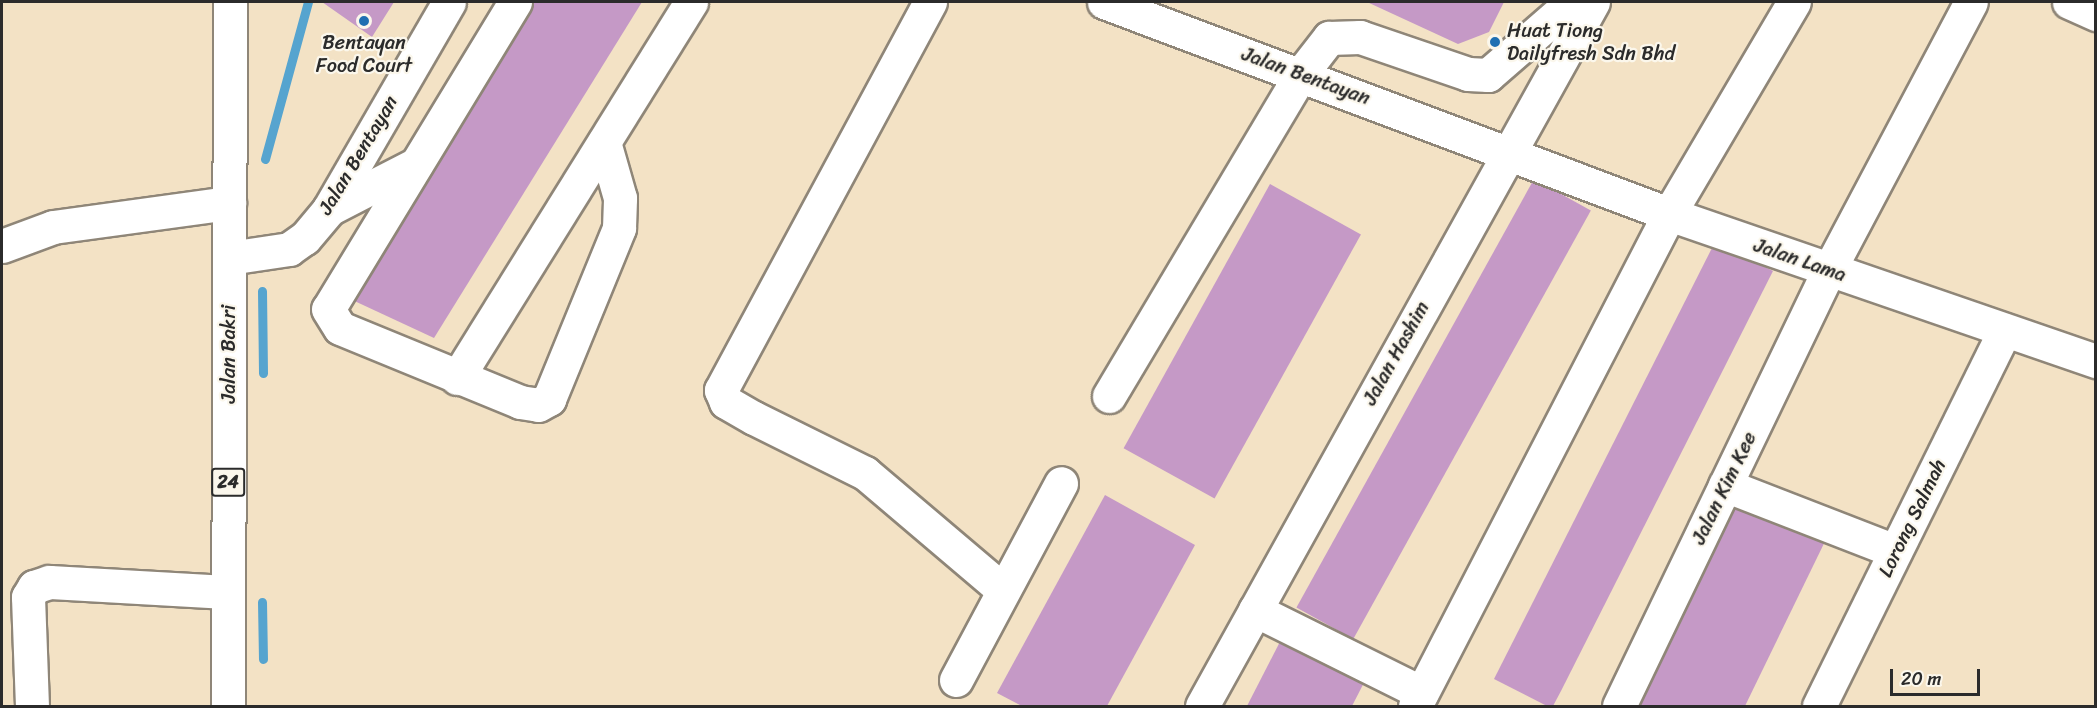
<!DOCTYPE html>
<html>
<head>
<meta charset="utf-8">
<style>
  body { margin:0 }
  #map { position:relative; width:2097px; height:708px; overflow:hidden; background:#f3e2c5; font-family:Sriracha,sans-serif }
  div>[style] { position:absolute }
  .stream>* { height:9px; margin:-4.5px; padding:0 4.5px; transform-origin:4.5px; border-radius:4.5px; background:#56a4cf }
  .building>* { inset:0; background:#c599c6; transform-origin:0 0 }
  .roads { filter:drop-shadow(2px 0 #8f8678) drop-shadow(-2px 0 #8f8678) drop-shadow(0 2px #8f8678) drop-shadow(0 -2px #8f8678) }
  .minor>* { height:33px; margin:-16.5px; padding:0 16.5px; transform-origin:16.5px; border-radius:16.5px; background:#fff }
  .major>* { height:33px; margin:-16.5px; padding:0 16.5px; transform-origin:16.5px; border-radius:16.5px; background:#fff }
  .dots>* { width:16px; height:16px; translate:-50% -50%; box-sizing:border-box; border:3px solid #fbf7ec; border-radius:50% }
  span { translate:-50% -50%; white-space:nowrap; text-align:center; line-height:1.15; -webkit-text-stroke:4.5px #fbf7ec; paint-order:stroke }
  .shield-label span { padding:2px 4px; background:#fbf7ec; border:2px solid; border-radius:4px; -webkit-text-stroke-width:0 }
  .shield-label { font-size:18px; color:#2b2b2b; font-weight:700 }
  .poi-label { font-size:20px; color:#2b2b2b }
  .left { translate:0 -50%; text-align:left }
  .street-label { font-size:20px; color:#2b2b2b }
  .frame { position:absolute; inset:0; border:3px solid #2b2b2b; pointer-events:none }
  .scale { position:absolute; left:1890px; top:669px; width:90px; height:27px; box-sizing:border-box; border:3px solid #2b2b2b; border-top:0; padding-left:8px; font-size:18px; line-height:21px; white-space:nowrap; color:#2b2b2b; -webkit-text-stroke:4px #fbf7ec; paint-order:stroke }
</style>
</head>
<body>
<div id="map">
  <div class="stream">
    <div style="left:265px;top:159px;width:163px;rotate:-74.7deg"></div>
    <div style="left:262px;top:291px;width:82px;rotate:89.3deg"></div>
    <div style="left:262px;top:602px;width:57px;rotate:89deg"></div>
  </div>
  <div class="building">
    <div style="clip-path:polygon(322px 2px,394px 2px,372px 37px)"></div>
    <div style="clip-path:polygon(531px 2px,642px 2px,434px 338px,348px 298px)"></div>
    <div style="clip-path:polygon(1367px 2px,1504px 2px,1489px 32px,1458px 44px)"></div>
    <div style="left:1534px;top:179px;width:65px;height:490px;rotate:29deg"></div>
    <div style="left:1270px;top:184px;width:104px;height:302px;rotate:29deg"></div>
    <div style="clip-path:polygon(1715px 242px,1773px 271px,1561px 691px,1553px 706px,1547px 706px,1494px 679px)"></div>
    <div style="clip-path:polygon(1738px 493px,1832px 527px,1745px 706px,1634px 706px)"></div>
    <div style="clip-path:polygon(1105px 495px,1195px 545px,1107px 706px,1022px 706px,997px 693px)"></div>
    <div style="clip-path:polygon(1287px 628px,1370px 671px,1352px 706px,1247px 706px)"></div>
  </div>
  <div class="roads">
    <div class="minor">
      <div style="left:515px;top:2px;width:359px;rotate:121.3deg"></div>
      <div style="left:328px;top:309px;width:22px;rotate:58deg"></div>
      <div style="left:340px;top:328px;width:195px;rotate:22.3deg"></div>
      <div style="left:520px;top:402px;width:18px;rotate:9deg"></div>
      <div style="left:538px;top:405px;width:13px;rotate:-29deg"></div>
      <div style="left:549px;top:399px;width:185px;rotate:-67.7deg"></div>
      <div style="left:619px;top:228px;width:30px;rotate:-88deg"></div>
      <div style="left:620px;top:198px;width:58px;rotate:-105.9deg"></div>
      <div style="left:930px;top:2px;width:441px;rotate:118.3deg"></div>
      <div style="left:721px;top:390px;width:13px;rotate:67deg"></div>
      <div style="left:726px;top:402px;width:32px;rotate:30deg"></div>
      <div style="left:754px;top:418px;width:124px;rotate:26.4deg"></div>
      <div style="left:865px;top:473px;width:181px;rotate:40.3deg"></div>
      <div style="left:1104px;top:2px;width:603px;rotate:20.57deg"></div>
      <div style="left:1669px;top:214px;width:452px;rotate:19deg"></div>
      <div style="left:2069px;top:2px;width:30px;rotate:24deg"></div>
      <div style="left:329px;top:209px;width:98px;rotate:-27.3deg"></div>
      <div style="left:2px;top:246px;width:54px;rotate:-20.4deg"></div>
      <div style="left:53px;top:227px;width:178px;rotate:-7.8deg"></div>
      <div style="left:229px;top:258px;width:61px;rotate:-8.5deg"></div>
      <div style="left:289px;top:249px;width:19px;rotate:-35deg"></div>
      <div style="left:305px;top:238px;width:38px;rotate:-50deg"></div>
      <div style="left:329px;top:209px;width:239px;rotate:-59.9deg"></div>
      <div style="left:457px;top:378px;width:443px;rotate:-58.1deg"></div>
      <div style="left:1109px;top:396px;width:375px;rotate:-59.2deg"></div>
      <div style="left:1301px;top:74px;width:46px;rotate:-52.1deg"></div>
      <div style="left:1329px;top:38px;width:31px;rotate:-2deg"></div>
      <div style="left:1360px;top:37px;width:114px;rotate:18.9deg"></div>
      <div style="left:1468px;top:74px;width:20px;rotate:3deg"></div>
      <div style="left:1488px;top:75px;width:111px;rotate:-41deg"></div>
      <div style="left:1725px;top:485px;width:182px;rotate:21.2deg"></div>
      <div style="left:1255px;top:610px;width:186px;rotate:26.4deg"></div>
      <div style="left:956px;top:680px;width:223px;rotate:-61.9deg"></div>
      <div style="left:32px;top:706px;width:109px;rotate:-92.1deg"></div>
      <div style="left:28px;top:597px;width:12px;rotate:-59deg"></div>
      <div style="left:34px;top:587px;width:16px;rotate:-18deg"></div>
      <div style="left:49px;top:582px;width:179px;rotate:3.2deg"></div>
      <div style="left:1202px;top:706px;width:805px;rotate:-60.95deg"></div>
      <div style="left:1415px;top:706px;width:554px;rotate:-62.69deg"></div>
      <div style="left:1669px;top:214px;width:246px;rotate:-59.5deg"></div>
      <div style="left:1619px;top:706px;width:484px;rotate:-64.3deg"></div>
      <div style="left:1829px;top:270px;width:303px;rotate:-62.1deg"></div>
      <div style="left:1819px;top:706px;width:419px;rotate:-63.7deg"></div>
    </div>
    <div class="major">
      <div style="left:228px;top:706px;width:704px;rotate:-89.84deg"></div>
    </div>
  </div>
  <div class="dots">
    <div style="left:364px;top:21px;background:#1f6fb2"></div>
    <div style="left:1495px;top:42px;background:#1f6fb2"></div>
  </div>
  <div class="shield-label">
    <span style="left:228px;top:482px">24</span>
  </div>
  <div class="poi-label">
    <span class="left" style="left:1507px;top:42px">Huat Tiong<br>Dailyfresh Sdn Bhd</span>
    <span style="left:364px;top:54px">Bentayan<br>Food Court</span>
  </div>
  <div class="street-label">
    <span style="left:1306px;top:76px;rotate:20deg">Jalan Bentayan</span>
    <span style="left:358px;top:155px;rotate:-59deg">Jalan Bentayan</span>
    <span style="left:1800px;top:260px;rotate:19deg">Jalan Lama</span>
    <span style="left:1396px;top:353px;rotate:-61deg">Jalan Hashim</span>
    <span style="left:228px;top:354px;rotate:-90deg">Jalan Bakri</span>
    <span style="left:1724px;top:488px;rotate:-64deg">Jalan Kim Kee</span>
    <span style="left:1912px;top:518px;rotate:-64deg">Lorong Salmah</span>
  </div>
  <div class="frame"></div>
  <div class="scale">20 m</div>
</div>
</body>
</html>
